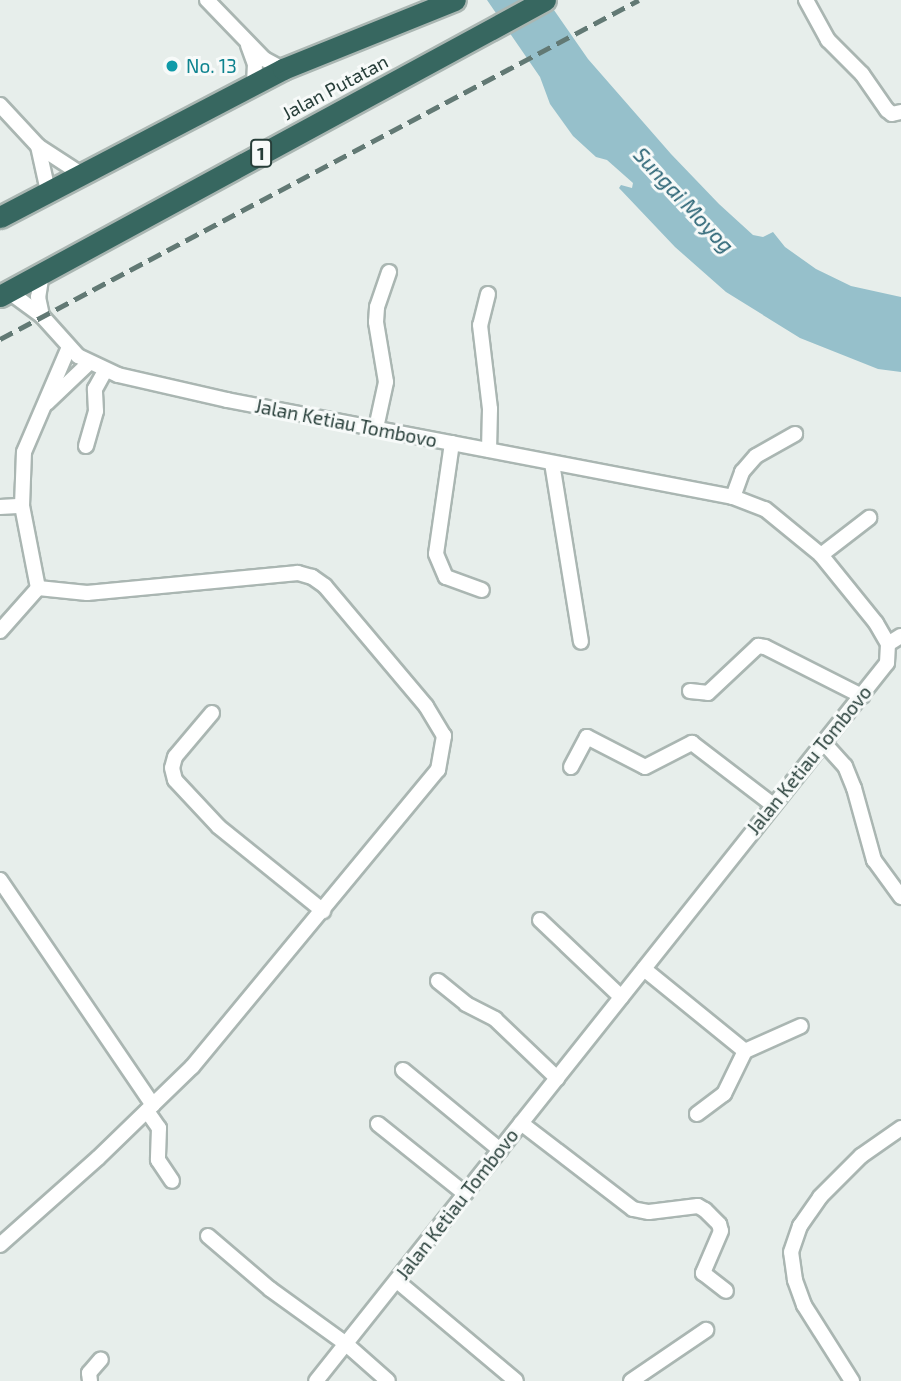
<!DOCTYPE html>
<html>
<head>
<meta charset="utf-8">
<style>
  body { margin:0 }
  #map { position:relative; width:901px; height:1381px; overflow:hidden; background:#e7eeeb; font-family:"Exo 2",sans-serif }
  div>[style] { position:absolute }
  .water>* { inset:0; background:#96c0cb }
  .roads { filter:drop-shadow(2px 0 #aab6b2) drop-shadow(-2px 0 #aab6b2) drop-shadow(0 2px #aab6b2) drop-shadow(0 -2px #aab6b2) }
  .minor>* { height:14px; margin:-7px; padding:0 7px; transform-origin:7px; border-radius:7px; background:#fff }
  .highway>* { height:21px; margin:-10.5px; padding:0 10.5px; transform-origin:10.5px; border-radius:10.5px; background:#376760 }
  .rail>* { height:4.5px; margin-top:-2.25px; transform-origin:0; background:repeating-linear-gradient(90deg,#627974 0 14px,transparent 0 21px) }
  .dots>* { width:19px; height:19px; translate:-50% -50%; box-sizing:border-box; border:4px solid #f7faf9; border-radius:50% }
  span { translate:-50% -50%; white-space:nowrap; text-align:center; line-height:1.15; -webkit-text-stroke:6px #f7faf9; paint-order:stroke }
  .shield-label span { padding:2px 5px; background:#f7faf9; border:2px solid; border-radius:5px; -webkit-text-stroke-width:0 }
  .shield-label { font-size:18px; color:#273e39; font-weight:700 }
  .culture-label { font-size:19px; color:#0d838f }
  .left { translate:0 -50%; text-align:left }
  .street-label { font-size:19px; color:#273e39 }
  .water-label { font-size:21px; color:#286273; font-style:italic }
</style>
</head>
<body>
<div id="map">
  <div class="water">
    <div style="clip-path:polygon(487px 0,547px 0,588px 59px,671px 154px,719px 204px,753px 235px,763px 237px,773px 232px,785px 247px,816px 269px,851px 286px,901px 297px,901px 372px,878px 369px,800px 338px,726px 292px,675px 247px,619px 188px,621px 185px,632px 188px,633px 183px,607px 160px,596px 157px,573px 136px,550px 104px,540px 77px)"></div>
  </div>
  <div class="roads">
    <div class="minor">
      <div style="left:207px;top:0;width:82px;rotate:46deg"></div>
      <div style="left:264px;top:59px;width:21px;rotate:28deg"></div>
      <div style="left:806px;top:0;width:46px;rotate:61.2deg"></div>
      <div style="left:828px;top:40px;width:48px;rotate:45deg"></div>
      <div style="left:862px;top:74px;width:44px;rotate:55.2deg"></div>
      <div style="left:887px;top:110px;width:6px;rotate:39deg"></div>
      <div style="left:892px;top:114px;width:9px;rotate:-13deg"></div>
      <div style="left:248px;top:45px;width:20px;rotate:70deg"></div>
      <div style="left:255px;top:64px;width:21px;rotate:93deg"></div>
      <div style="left:0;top:105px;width:56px;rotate:47.2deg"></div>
      <div style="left:38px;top:146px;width:51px;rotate:33.1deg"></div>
      <div style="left:38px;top:146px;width:46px;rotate:77.5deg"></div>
      <div style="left:42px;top:273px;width:24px;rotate:99deg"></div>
      <div style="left:38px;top:297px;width:19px;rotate:78deg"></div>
      <div style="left:8px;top:291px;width:42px;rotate:36.3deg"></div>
      <div style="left:42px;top:316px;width:54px;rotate:48deg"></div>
      <div style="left:78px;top:356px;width:44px;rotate:25.4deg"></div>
      <div style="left:118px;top:375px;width:112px;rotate:12.9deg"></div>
      <div style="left:227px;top:400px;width:515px;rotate:10.85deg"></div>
      <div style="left:733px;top:497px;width:34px;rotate:21deg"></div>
      <div style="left:765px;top:509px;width:72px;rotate:39.4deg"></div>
      <div style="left:821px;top:555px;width:87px;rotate:51deg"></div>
      <div style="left:876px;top:623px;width:24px;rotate:60deg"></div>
      <div style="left:888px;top:644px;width:19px;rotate:93deg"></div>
      <div style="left:887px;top:663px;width:917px;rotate:128.49deg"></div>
      <div style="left:488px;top:294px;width:32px;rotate:104deg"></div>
      <div style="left:480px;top:325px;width:85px;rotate:83.2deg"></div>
      <div style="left:490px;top:409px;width:41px;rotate:91.4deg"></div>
      <div style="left:47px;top:403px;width:58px;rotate:-43.6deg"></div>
      <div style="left:376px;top:428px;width:47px;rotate:-77.7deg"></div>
      <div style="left:386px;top:382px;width:61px;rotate:-99.5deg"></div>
      <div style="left:376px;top:322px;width:15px;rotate:-86deg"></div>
      <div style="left:377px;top:307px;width:37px;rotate:-71deg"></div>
      <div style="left:452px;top:443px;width:112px;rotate:98.2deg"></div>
      <div style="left:436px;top:554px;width:25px;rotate:67deg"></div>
      <div style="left:446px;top:577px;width:38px;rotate:20deg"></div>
      <div style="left:86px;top:446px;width:36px;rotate:-74deg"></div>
      <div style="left:96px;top:411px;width:22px;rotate:-93deg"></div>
      <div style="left:95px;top:389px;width:21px;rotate:-61deg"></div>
      <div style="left:552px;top:463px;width:181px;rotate:80.8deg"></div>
      <div style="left:733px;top:497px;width:27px;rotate:-70deg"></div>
      <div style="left:742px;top:472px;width:21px;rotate:-49deg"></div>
      <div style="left:756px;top:456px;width:45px;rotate:-29.4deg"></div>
      <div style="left:0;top:507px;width:22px;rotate:-3deg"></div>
      <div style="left:821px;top:555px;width:61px;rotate:-37.6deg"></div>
      <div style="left:38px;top:588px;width:84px;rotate:-101deg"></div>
      <div style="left:22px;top:506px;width:54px;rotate:-87.9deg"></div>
      <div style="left:24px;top:452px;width:114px;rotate:-66.8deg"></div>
      <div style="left:0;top:631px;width:57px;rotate:-48.5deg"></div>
      <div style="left:888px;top:644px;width:15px;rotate:-32deg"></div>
      <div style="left:690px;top:691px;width:18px;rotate:6deg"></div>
      <div style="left:708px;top:693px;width:69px;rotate:-43.2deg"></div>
      <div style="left:758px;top:646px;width:7px;rotate:8deg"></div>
      <div style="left:765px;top:647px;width:109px;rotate:26.8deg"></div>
      <div style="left:212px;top:713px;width:57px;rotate:130.1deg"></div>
      <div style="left:175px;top:757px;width:11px;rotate:105deg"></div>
      <div style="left:172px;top:768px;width:12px;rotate:76deg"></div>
      <div style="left:175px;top:780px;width:64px;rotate:46.9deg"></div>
      <div style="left:219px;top:827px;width:134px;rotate:38.9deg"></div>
      <div style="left:824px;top:743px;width:31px;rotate:48deg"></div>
      <div style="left:845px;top:766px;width:24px;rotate:68deg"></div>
      <div style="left:854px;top:788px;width:75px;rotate:74.5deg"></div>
      <div style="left:874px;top:860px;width:46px;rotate:53.9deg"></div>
      <div style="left:571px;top:767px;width:34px;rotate:-62deg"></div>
      <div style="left:587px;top:737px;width:65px;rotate:27.3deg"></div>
      <div style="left:645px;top:767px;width:53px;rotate:-27.1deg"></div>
      <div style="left:692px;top:743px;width:102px;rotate:37.4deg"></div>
      <div style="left:0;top:880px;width:272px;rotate:55.8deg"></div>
      <div style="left:540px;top:920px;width:112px;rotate:43.5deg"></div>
      <div style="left:644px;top:969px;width:130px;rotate:39.1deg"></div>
      <div style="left:745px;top:1051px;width:61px;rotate:-24.1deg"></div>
      <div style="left:438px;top:981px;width:36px;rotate:39deg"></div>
      <div style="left:466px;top:1004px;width:33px;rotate:27deg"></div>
      <div style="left:495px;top:1019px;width:86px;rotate:43.6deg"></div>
      <div style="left:403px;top:1070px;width:126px;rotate:39.5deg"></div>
      <div style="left:147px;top:1111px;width:21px;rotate:55deg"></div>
      <div style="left:159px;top:1128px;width:32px;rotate:92deg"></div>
      <div style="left:158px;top:1160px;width:25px;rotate:56deg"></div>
      <div style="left:697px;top:1114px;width:34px;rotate:-37deg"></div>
      <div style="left:724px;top:1094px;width:48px;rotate:-64deg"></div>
      <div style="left:521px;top:1123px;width:141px;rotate:37.5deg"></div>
      <div style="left:633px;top:1209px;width:16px;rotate:11deg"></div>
      <div style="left:649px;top:1212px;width:49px;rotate:-7deg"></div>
      <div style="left:698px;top:1206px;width:8px;rotate:30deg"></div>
      <div style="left:705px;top:1210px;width:20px;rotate:45deg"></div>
      <div style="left:719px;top:1224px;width:7px;rotate:74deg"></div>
      <div style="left:721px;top:1231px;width:46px;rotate:113.2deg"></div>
      <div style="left:703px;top:1273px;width:29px;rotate:38deg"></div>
      <div style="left:378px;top:1124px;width:110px;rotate:38.7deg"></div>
      <div style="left:208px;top:1236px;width:82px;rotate:40.5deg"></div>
      <div style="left:270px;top:1289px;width:92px;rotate:35.8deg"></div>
      <div style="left:345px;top:1343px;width:57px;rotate:41.5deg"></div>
      <div style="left:0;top:1245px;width:131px;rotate:-41.6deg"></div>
      <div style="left:98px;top:1158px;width:131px;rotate:-44.1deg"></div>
      <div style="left:192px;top:1067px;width:386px;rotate:-50.4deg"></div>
      <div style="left:438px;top:770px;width:35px;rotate:-80deg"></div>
      <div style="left:444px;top:736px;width:35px;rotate:-121deg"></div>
      <div style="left:426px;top:706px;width:157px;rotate:-130.1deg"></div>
      <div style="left:325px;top:586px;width:16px;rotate:-145deg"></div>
      <div style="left:312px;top:577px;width:15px;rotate:-164deg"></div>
      <div style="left:298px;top:573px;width:212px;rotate:174.6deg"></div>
      <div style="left:87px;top:593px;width:49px;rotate:-174.2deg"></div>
      <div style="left:397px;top:1281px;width:155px;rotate:40deg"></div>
      <div style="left:90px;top:1381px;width:8px;rotate:-97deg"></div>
      <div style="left:89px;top:1373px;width:18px;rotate:-49deg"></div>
      <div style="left:631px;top:1381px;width:91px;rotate:-34.2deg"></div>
      <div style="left:852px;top:1381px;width:90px;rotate:-122.3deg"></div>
      <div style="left:804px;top:1305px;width:27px;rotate:-110deg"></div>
      <div style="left:795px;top:1280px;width:28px;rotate:-98deg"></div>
      <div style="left:791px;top:1252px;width:28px;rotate:-71deg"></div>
      <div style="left:800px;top:1226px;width:35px;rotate:-55deg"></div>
      <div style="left:820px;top:1197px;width:58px;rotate:-45deg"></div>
      <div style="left:861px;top:1156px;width:49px;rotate:-35deg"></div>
    </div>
    <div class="highway">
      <div style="left:0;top:217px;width:319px;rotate:-27.6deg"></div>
      <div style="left:283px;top:69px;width:185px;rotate:-21.9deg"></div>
      <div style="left:0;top:296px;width:620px;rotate:-28.51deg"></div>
    </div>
  </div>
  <div class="rail">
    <div style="left:0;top:339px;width:723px;rotate:-27.95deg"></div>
  </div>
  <div class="dots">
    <div style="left:172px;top:66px;background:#0f9aa8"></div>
  </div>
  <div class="shield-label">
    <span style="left:261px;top:153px">1</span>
  </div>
  <div class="culture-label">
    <span class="left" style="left:186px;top:66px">No. 13</span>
  </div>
  <div class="street-label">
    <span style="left:335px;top:87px;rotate:-28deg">Jalan Putatan</span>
    <span style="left:346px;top:423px;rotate:11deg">Jalan Ketiau Tombovo</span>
    <span style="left:809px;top:760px;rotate:-51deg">Jalan Ketiau Tombovo</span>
    <span style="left:457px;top:1204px;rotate:-52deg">Jalan Ketiau Tombovo</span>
  </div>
  <div class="water-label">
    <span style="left:684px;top:200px;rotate:47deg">Sungai Moyog</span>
  </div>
</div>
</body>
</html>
